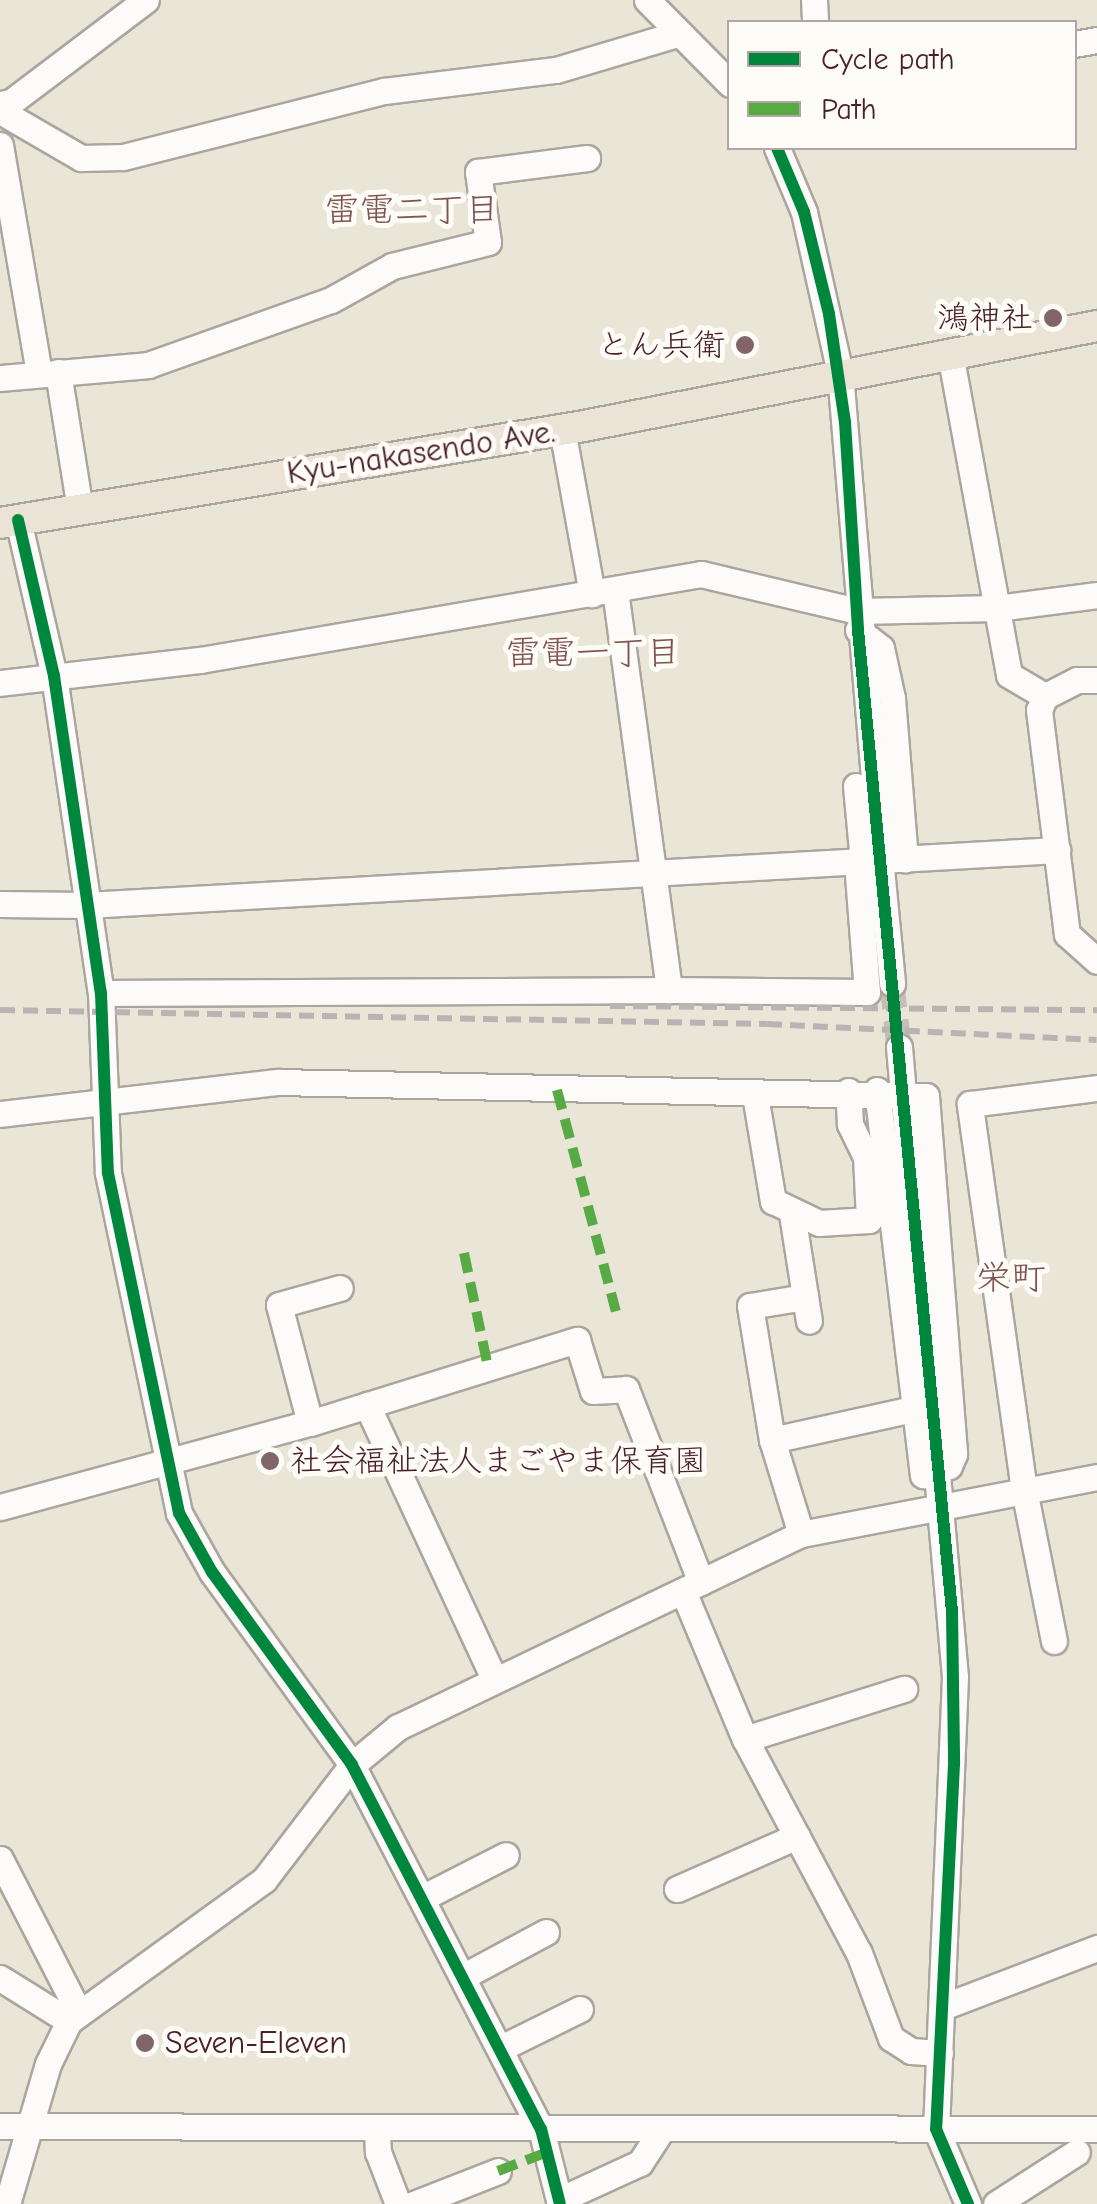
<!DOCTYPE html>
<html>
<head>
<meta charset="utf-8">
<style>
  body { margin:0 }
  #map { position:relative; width:1097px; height:2204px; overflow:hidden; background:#e9e6d8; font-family:"Comic Neue","Klee One",sans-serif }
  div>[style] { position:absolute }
  .minor-tunnel>* { height:25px; margin-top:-12.5px; transform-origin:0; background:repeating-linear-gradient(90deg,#c9beb5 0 25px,transparent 0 37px) }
  .roads { filter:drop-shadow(2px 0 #aca59e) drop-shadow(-2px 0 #aca59e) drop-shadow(0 2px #aca59e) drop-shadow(0 -2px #aca59e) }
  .minor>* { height:25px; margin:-12.5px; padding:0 12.5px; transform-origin:12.5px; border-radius:12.5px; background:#fcfbf9 }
  .major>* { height:30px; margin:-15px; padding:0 15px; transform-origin:15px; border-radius:15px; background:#eae3d6 }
  .rail>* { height:6px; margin-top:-3px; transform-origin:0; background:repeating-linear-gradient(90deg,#b9b4b3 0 15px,transparent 0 23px) }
  .quiet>* { height:10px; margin-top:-5px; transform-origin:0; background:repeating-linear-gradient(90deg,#57aa44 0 20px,transparent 0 30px) }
  .cycleway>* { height:12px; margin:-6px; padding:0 6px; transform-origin:6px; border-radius:6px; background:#00873e }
  .dots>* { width:28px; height:28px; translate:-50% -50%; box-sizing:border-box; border:5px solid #fdfcf7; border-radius:50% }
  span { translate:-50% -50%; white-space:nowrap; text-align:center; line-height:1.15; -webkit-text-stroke:10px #fdfcf7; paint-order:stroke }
  .poi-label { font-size:32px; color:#4a1f2b }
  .right { translate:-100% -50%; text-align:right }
  .left { translate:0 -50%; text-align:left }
  .street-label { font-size:32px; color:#4a1f2b }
  .neighbourhood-label { font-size:35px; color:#815350 }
  .legend { position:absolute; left:727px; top:20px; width:350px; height:130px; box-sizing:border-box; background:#fdfcf7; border:2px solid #b5a4a5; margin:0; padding:12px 18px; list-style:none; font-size:30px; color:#4a1f2b }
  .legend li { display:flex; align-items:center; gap:20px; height:50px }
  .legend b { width:50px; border:2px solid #b5a4a5 }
</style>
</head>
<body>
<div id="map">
  <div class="minor-tunnel">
    <div style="left:892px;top:983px;width:64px;rotate:83.8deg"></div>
  </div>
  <div class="roads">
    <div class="minor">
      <div style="left:647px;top:0;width:118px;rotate:45.3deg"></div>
      <div style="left:814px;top:0;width:22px;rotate:87deg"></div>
      <div style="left:1074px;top:44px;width:23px;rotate:-10deg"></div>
      <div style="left:0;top:104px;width:11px;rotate:-10deg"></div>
      <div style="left:11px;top:102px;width:169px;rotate:-37.1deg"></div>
      <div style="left:0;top:111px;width:94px;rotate:30.1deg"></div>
      <div style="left:81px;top:158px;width:42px;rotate:-1.4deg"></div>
      <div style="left:123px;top:157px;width:269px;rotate:-14.2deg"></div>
      <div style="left:384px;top:91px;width:173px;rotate:-7deg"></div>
      <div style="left:556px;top:70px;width:129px;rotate:-16.6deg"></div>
      <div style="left:0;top:145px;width:231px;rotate:80.3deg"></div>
      <div style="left:777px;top:148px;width:69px;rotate:67.1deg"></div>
      <div style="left:804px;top:212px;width:165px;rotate:77.4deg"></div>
      <div style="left:840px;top:373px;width:480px;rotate:85.2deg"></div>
      <div style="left:950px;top:353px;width:327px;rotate:79.6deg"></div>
      <div style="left:1009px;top:675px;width:42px;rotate:30.3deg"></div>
      <div style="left:58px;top:372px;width:139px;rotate:80.9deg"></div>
      <div style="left:0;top:378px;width:149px;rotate:-5deg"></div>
      <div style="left:148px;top:365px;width:194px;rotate:-19.6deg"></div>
      <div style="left:331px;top:300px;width:70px;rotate:-29.1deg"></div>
      <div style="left:392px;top:266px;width:99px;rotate:-14deg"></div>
      <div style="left:488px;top:242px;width:71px;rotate:-98.1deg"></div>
      <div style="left:478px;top:172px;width:110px;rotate:-7.3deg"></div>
      <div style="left:562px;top:429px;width:168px;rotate:79.7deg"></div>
      <div style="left:18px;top:520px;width:160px;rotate:77deg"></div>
      <div style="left:54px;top:676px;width:320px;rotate:81.6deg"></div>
      <div style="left:101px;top:993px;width:180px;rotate:87.8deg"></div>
      <div style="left:108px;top:1173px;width:347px;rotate:78.2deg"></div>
      <div style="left:179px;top:1513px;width:68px;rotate:60.8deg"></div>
      <div style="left:212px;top:1572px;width:238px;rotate:54deg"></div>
      <div style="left:352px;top:1765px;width:410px;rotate:62.6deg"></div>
      <div style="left:541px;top:2129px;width:77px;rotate:75.8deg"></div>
      <div style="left:615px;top:590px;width:404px;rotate:82.3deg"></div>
      <div style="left:669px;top:990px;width:198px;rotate:0.6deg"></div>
      <div style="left:867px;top:992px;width:130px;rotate:-94.4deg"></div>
      <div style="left:858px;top:630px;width:29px;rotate:38deg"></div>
      <div style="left:881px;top:648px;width:51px;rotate:77.6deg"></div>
      <div style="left:892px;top:698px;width:162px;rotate:85.4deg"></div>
      <div style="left:1097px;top:680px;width:20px;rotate:180deg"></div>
      <div style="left:1077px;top:680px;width:36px;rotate:153deg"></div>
      <div style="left:1045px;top:696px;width:15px;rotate:113deg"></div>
      <div style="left:1039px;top:710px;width:226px;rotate:82.9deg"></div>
      <div style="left:1067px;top:934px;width:40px;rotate:42deg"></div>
      <div style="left:0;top:683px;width:201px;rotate:-6.6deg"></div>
      <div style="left:200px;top:660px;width:508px;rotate:-9.74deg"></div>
      <div style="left:701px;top:574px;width:160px;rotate:13.3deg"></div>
      <div style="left:857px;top:611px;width:140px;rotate:-1.2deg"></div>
      <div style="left:997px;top:608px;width:101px;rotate:-7.4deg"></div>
      <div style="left:856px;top:786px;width:76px;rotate:84.7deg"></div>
      <div style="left:881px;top:868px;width:116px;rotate:84.5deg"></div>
      <div style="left:0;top:904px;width:86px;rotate:0.7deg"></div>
      <div style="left:86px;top:905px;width:973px;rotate:-3.24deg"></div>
      <div style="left:101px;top:993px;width:568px;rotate:-0.3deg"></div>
      <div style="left:899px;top:1047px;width:34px;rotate:85deg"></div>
      <div style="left:877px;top:1090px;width:388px;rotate:83.2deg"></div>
      <div style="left:755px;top:1095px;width:108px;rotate:80.4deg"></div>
      <div style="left:773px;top:1201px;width:51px;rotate:25.6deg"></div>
      <div style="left:819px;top:1223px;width:50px;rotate:-3.4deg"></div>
      <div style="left:869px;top:1220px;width:63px;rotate:-92.7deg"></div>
      <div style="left:866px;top:1157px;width:37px;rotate:-116deg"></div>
      <div style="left:850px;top:1124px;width:33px;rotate:-93deg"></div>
      <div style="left:904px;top:1101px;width:578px;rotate:84.94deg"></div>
      <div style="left:955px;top:1677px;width:452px;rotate:92.4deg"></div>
      <div style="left:936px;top:2129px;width:82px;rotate:66.9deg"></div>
      <div style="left:0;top:1114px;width:279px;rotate:-6.6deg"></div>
      <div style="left:277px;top:1082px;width:649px;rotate:1.24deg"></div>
      <div style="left:926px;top:1096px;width:359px;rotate:85.5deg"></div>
      <div style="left:954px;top:1454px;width:13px;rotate:113deg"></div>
      <div style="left:949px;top:1466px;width:13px;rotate:162deg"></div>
      <div style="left:792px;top:1214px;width:108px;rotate:81deg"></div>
      <div style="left:367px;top:1405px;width:302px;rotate:65.1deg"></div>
      <div style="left:310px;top:1423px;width:122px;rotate:-104.7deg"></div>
      <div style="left:279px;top:1305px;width:63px;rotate:-15.6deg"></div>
      <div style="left:772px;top:1440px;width:144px;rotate:-12.4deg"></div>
      <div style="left:0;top:1507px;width:321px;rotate:-15.2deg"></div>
      <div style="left:310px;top:1423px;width:280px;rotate:-17.3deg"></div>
      <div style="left:577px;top:1340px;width:53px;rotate:72.6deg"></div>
      <div style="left:593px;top:1391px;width:33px;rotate:-3deg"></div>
      <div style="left:626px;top:1389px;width:207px;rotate:68.8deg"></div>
      <div style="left:801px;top:1534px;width:98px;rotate:-107.1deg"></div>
      <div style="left:772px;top:1440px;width:136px;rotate:-99.3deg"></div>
      <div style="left:750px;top:1306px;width:56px;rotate:-9.3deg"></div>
      <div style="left:683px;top:1591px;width:160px;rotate:67.3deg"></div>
      <div style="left:745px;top:1739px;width:242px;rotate:62deg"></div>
      <div style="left:859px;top:1953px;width:91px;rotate:69.4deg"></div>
      <div style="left:891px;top:2038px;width:24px;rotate:33deg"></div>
      <div style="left:911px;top:2051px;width:29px;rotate:4deg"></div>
      <div style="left:1054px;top:1641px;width:154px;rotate:-101.2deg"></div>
      <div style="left:1024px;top:1490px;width:390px;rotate:-98deg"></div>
      <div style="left:970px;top:1104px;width:128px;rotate:-7.2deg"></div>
      <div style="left:745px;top:1739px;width:167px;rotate:-17.5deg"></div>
      <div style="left:0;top:1859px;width:173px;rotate:62.8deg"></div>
      <div style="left:677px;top:1889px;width:131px;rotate:-23.8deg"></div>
      <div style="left:422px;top:1898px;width:94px;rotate:-27.1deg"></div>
      <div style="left:464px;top:1976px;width:93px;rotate:-28.2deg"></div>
      <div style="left:0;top:1978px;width:81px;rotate:31.9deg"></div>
      <div style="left:945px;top:2006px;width:163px;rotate:-20.9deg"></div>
      <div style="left:501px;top:2048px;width:88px;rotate:-26.3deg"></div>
      <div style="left:0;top:2126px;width:1097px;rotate:0.16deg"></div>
      <div style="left:377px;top:2128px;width:24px;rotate:88deg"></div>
      <div style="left:378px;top:2152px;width:56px;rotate:69deg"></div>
      <div style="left:559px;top:2200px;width:89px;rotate:-24.6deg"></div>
      <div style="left:640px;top:2163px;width:38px;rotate:-57deg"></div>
      <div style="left:7px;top:2204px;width:146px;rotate:-73.7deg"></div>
      <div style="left:48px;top:2064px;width:48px;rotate:-64deg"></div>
      <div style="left:69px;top:2021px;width:241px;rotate:-35.9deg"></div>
      <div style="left:264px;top:1880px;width:145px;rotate:-52.6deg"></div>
      <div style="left:352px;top:1765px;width:60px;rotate:-39.6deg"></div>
      <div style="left:398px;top:1727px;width:447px;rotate:-25.6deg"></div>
      <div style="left:801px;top:1534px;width:301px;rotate:-10.9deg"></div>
      <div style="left:414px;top:2204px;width:90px;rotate:-21.4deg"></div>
      <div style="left:996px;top:2204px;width:96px;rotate:-32.7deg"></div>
    </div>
    <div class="major">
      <div style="left:0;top:523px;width:592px;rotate:-9.43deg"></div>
      <div style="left:584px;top:426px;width:523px;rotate:-11.03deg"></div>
    </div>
  </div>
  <div class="rail">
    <div style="left:610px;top:1006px;width:487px;rotate:0.5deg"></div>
    <div style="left:0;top:1010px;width:767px;rotate:1.05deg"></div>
    <div style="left:767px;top:1024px;width:330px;rotate:2.8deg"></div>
  </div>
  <div class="quiet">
    <div style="left:557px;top:1090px;width:229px;rotate:75.1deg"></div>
    <div style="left:464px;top:1253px;width:116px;rotate:78.1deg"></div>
    <div style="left:498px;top:2171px;width:50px;rotate:-21deg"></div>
  </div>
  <div class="cycleway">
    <div style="left:777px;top:148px;width:69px;rotate:67.1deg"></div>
    <div style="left:804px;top:212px;width:105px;rotate:76.2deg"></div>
    <div style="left:829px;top:314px;width:109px;rotate:81.6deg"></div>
    <div style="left:845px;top:422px;width:208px;rotate:86.4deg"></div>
    <div style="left:858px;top:630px;width:986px;rotate:84.53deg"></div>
    <div style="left:952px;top:1612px;width:152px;rotate:89.2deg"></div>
    <div style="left:954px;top:1764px;width:365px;rotate:92.8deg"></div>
    <div style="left:936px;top:2129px;width:82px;rotate:66.9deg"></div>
    <div style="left:18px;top:520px;width:160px;rotate:77deg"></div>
    <div style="left:54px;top:676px;width:320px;rotate:81.6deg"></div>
    <div style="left:101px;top:993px;width:180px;rotate:87.8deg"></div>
    <div style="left:108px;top:1173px;width:347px;rotate:78.2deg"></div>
    <div style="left:179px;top:1513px;width:68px;rotate:60.8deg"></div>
    <div style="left:212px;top:1572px;width:238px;rotate:54deg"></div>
    <div style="left:352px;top:1765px;width:410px;rotate:62.6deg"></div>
    <div style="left:541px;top:2129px;width:77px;rotate:75.8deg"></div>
  </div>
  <div class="dots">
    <div style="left:1053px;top:318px;background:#826568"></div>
    <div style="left:745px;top:345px;background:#826568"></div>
    <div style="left:270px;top:1461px;background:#826568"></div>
    <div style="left:145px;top:2043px;background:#826568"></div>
  </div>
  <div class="poi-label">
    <span class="right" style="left:1033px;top:318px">鴻神社</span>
    <span class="right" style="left:725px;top:345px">とん兵衛</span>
    <span class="left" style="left:290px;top:1461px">社会福祉法人まごやま保育園</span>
    <span class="left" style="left:165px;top:2043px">Seven-Eleven</span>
  </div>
  <div class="street-label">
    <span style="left:421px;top:453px;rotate:-9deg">Kyu-nakasendo Ave.</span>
  </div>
  <div class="neighbourhood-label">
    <span style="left:412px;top:210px">雷電二丁目</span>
    <span style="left:593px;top:653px">雷電一丁目</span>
    <span style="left:1011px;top:1278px">栄町</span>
  </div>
  <ul class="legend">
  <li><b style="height:12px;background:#00873e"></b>Cycle path</li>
  <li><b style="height:12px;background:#57aa44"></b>Path</li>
  </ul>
</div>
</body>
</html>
